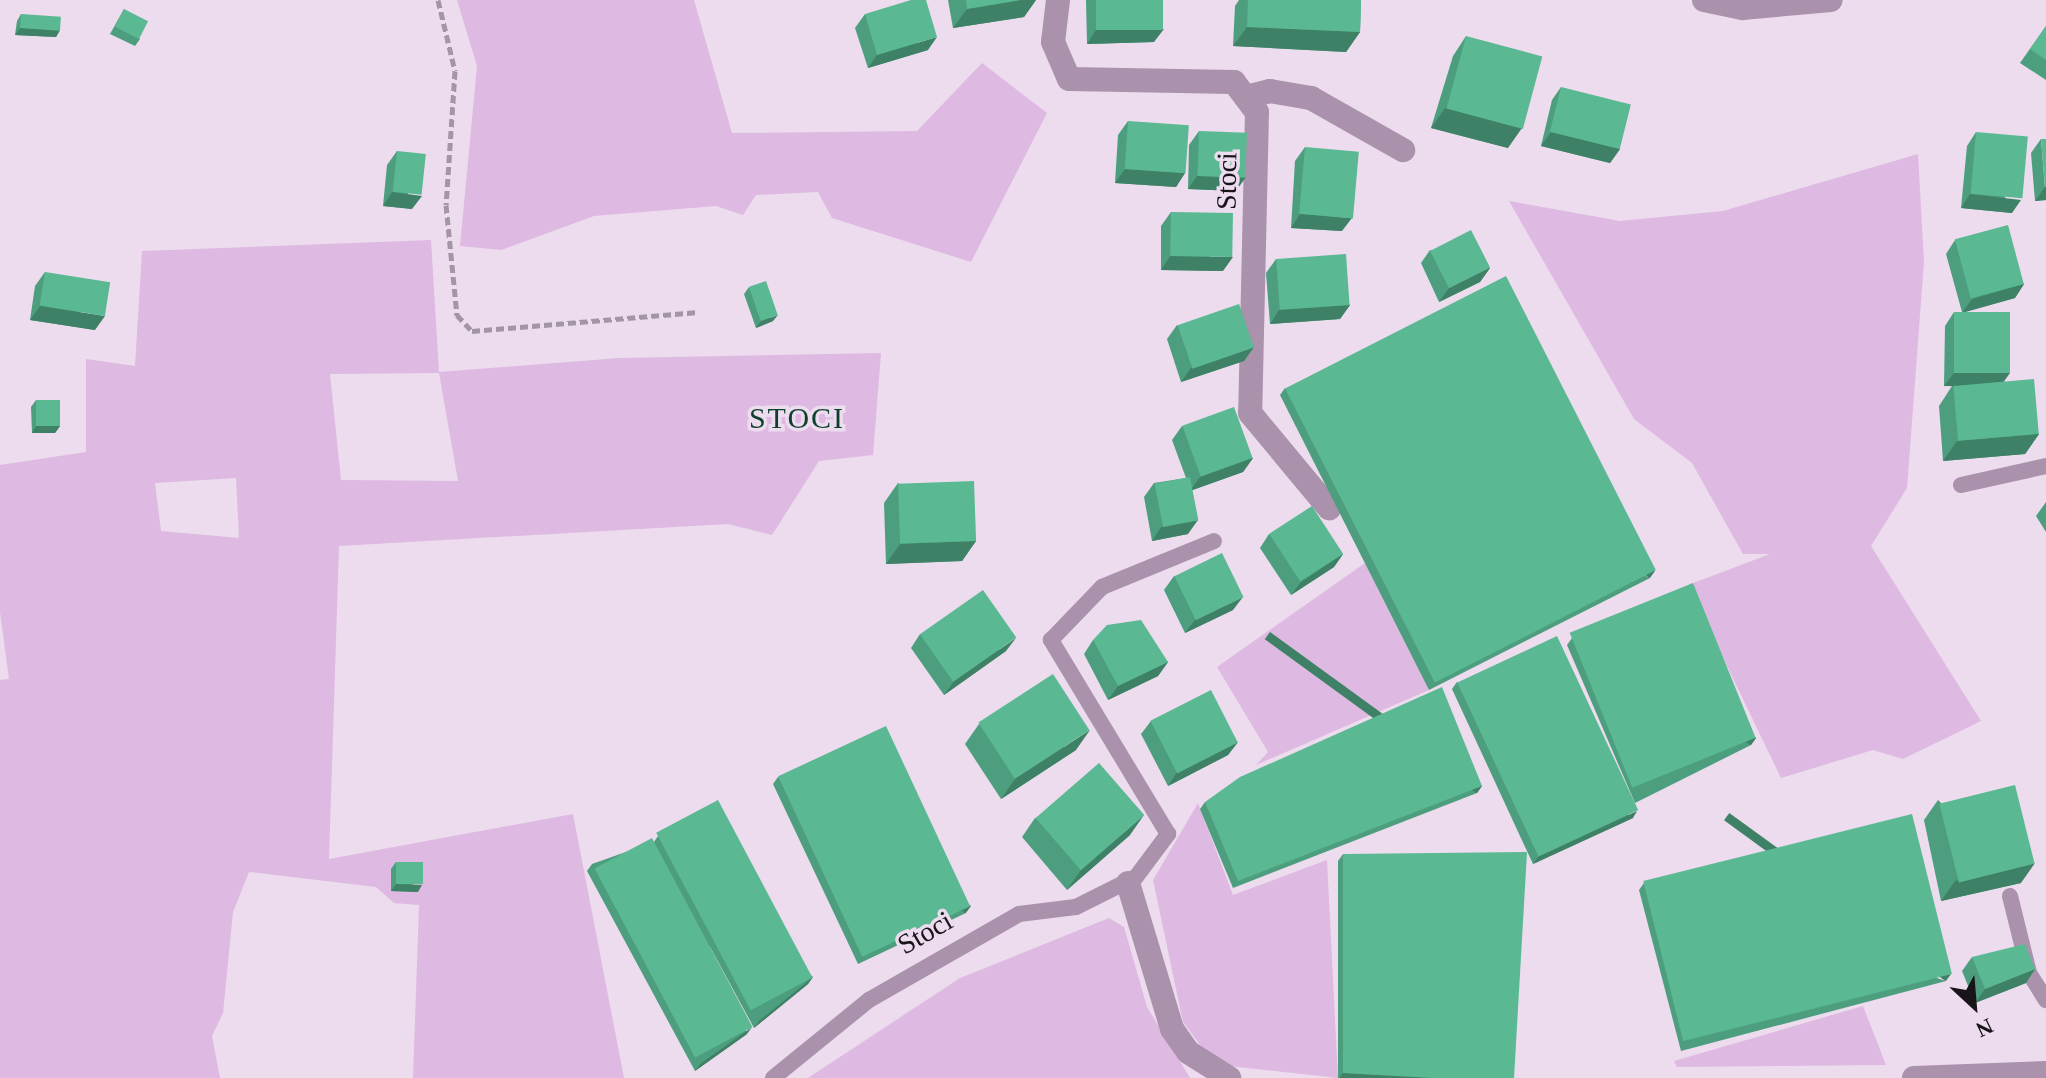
<!DOCTYPE html>
<html>
<head>
<meta charset="utf-8">
<style>
  body { margin:0 }
  #map { position:relative; width:2046px; height:1078px; overflow:hidden; background:#ecdcee; font-family:Georgia,serif }
  div>[style] { position:absolute }
  .green>* { inset:0; background:#deb9e1 }
  .path>* { height:5px; margin-top:-2.5px; transform-origin:0; background:repeating-linear-gradient(90deg,#a296a4 0 8px,transparent 0 12px) }
  .lane>* { height:16px; margin:-8px; padding:0 8px; transform-origin:8px; border-radius:8px; background:#aa91ac }
  .street>* { height:24px; margin:-12px; padding:0 12px; transform-origin:12px; border-radius:12px; background:#aa91ac }
  .wall>* { inset:0; background:#4d9e7e }
  .shaded-wall>* { inset:0; background:#3f8166; transform-origin:0 0 }
  .building>* { inset:0; background:#5ab892; transform-origin:0 0 }
  span { translate:-50% -50%; white-space:nowrap; text-align:center; line-height:1.15; -webkit-text-stroke:7px #ecdcee; paint-order:stroke }
  .street-label { font-size:28px; color:#19141a }
  .neighbourhood-label { font-size:30px; color:#0e3f2d; letter-spacing:2px }
  .north { position:absolute; left:1934px; top:966px; width:80px; height:80px; -webkit-text-stroke:6px #ecdcee; paint-order:stroke; rotate:154deg; font-size:22px; font-weight:700; line-height:32px; text-align:center; color:#19141a }
  .north::after { content:''; display:block; margin:auto; width:28px; height:36px; background:#19141a; clip-path:polygon(50% 0,100% 100%,50% 72%,0 100%) }
</style>
</head>
<body>
<div id="map">
  <div class="green">
    <div style="clip-path:polygon(457px 0,694px 0,732px 133px,917px 131px,982px 63px,1047px 113px,971px 262px,832px 218px,818px 192px,756px 195px,743px 215px,716px 206px,594px 216px,501px 250px,460px 246px,477px 66px)"></div>
    <div style="clip-path:polygon(1918px 154px,1924px 262px,1907px 488px,1871px 546px,1981px 721px,1903px 759px,1873px 750px,1781px 778px,1688px 585px,1770px 554px,1743px 554px,1692px 463px,1634px 419px,1509px 201px,1620px 221px,1723px 211px)"></div>
    <div style="clip-path:polygon(evenodd,431px 240px,439px 372px,619px 358px,881px 353px,873px 455px,819px 461px,772px 535px,728px 524px,339px 546px,329px 859px,573px 814px,624px 1078px,413px 1078px,419px 905px,394px 903px,376px 887px,249px 872px,233px 912px,223px 1013px,212px 1036px,220px 1078px,0 1078px,0 680px,9px 679px,0 612px,0 465px,86px 452px,86px 359px,135px 366px,142px 251px,431px 240px,439px 373px,458px 481px,341px 480px,330px 374px,439px 373px,431px 240px,236px 478px,239px 538px,161px 531px,155px 483px,236px 478px)"></div>
    <div style="clip-path:polygon(1365px 563px,1429px 690px,1256px 765px,1268px 752px,1217px 667px)"></div>
    <div style="clip-path:polygon(1198px 803px,1233px 895px,1327px 860px,1338px 1078px,1228px 1066px,1204px 1050px,1183px 1022px,1153px 880px)"></div>
    <div style="clip-path:polygon(1109px 918px,1124px 927px,1147px 1007px,1190px 1078px,808px 1078px,960px 978px)"></div>
    <div style="clip-path:polygon(1863px 1006px,1886px 1065px,1677px 1067px,1674px 1061px)"></div>
  </div>
  <div class="path">
    <div style="left:438px;top:0;width:73px;rotate:76.5deg"></div>
    <div style="left:455px;top:71px;width:134px;rotate:93.8deg"></div>
    <div style="left:446px;top:205px;width:111px;rotate:84.3deg"></div>
    <div style="left:457px;top:315px;width:22px;rotate:47deg"></div>
    <div style="left:472px;top:331px;width:227px;rotate:-4.8deg"></div>
  </div>
  <div class="lane">
    <div style="left:1961px;top:485px;width:87px;rotate:-12.6deg"></div>
    <div style="left:2010px;top:896px;width:79px;rotate:76.1deg"></div>
    <div style="left:2029px;top:973px;width:32px;rotate:58deg"></div>
    <div style="left:773px;top:1078px;width:124px;rotate:-39.1deg"></div>
    <div style="left:869px;top:1000px;width:173px;rotate:-29.8deg"></div>
    <div style="left:1019px;top:914px;width:57px;rotate:-7deg"></div>
    <div style="left:1076px;top:907px;width:67px;rotate:-26.6deg"></div>
    <div style="left:1136px;top:877px;width:54px;rotate:-53.3deg"></div>
    <div style="left:1168px;top:834px;width:227px;rotate:-121.1deg"></div>
    <div style="left:1051px;top:640px;width:74px;rotate:-46.1deg"></div>
    <div style="left:1102px;top:587px;width:121px;rotate:-22.3deg"></div>
  </div>
  <div class="street">
    <div style="left:1058px;top:0;width:42px;rotate:96.8deg"></div>
    <div style="left:1053px;top:42px;width:40px;rotate:66.6deg"></div>
    <div style="left:1069px;top:79px;width:165px;rotate:1deg"></div>
    <div style="left:1234px;top:82px;width:38px;rotate:53deg"></div>
    <div style="left:1257px;top:112px;width:301px;rotate:91.3deg"></div>
    <div style="left:1250px;top:413px;width:124px;rotate:50.3deg"></div>
    <div style="left:1704px;top:0;width:39px;rotate:12deg"></div>
    <div style="left:1742px;top:8px;width:89px;rotate:-5.1deg"></div>
    <div style="left:1246px;top:97px;width:25px;rotate:-14deg"></div>
    <div style="left:1270px;top:91px;width:42px;rotate:9.7deg"></div>
    <div style="left:1311px;top:98px;width:106px;rotate:29.5deg"></div>
    <div style="left:1128px;top:883px;width:152px;rotate:73.2deg"></div>
    <div style="left:1172px;top:1029px;width:28px;rotate:55deg"></div>
    <div style="left:1188px;top:1052px;width:49px;rotate:32.4deg"></div>
    <div style="left:1914px;top:1078px;width:132px;rotate:-2.2deg"></div>
  </div>
  <div class="wall">
    <div style="clip-path:polygon(948px 0,1036px 0,1024px 17px,953px 28px)"></div>
    <div style="clip-path:polygon(1086px 0,1163px 0,1154px 42px,1087px 44px)"></div>
    <div style="clip-path:polygon(1239px 0,1361px 0,1360px 32px,1346px 52px,1233px 46px,1235px 6px)"></div>
    <div style="clip-path:polygon(124px 9px,140px 39px,135px 46px,110px 34px)"></div>
    <div style="clip-path:polygon(21px 14px,60px 30px,56px 37px,15px 35px,17px 21px)"></div>
    <div style="clip-path:polygon(865px 14px,928px 50px,868px 68px,855px 28px)"></div>
    <div style="clip-path:polygon(2046px 26px,2046px 80px,2020px 63px)"></div>
    <div style="clip-path:polygon(1466px 36px,1508px 148px,1431px 128px,1453px 56px)"></div>
    <div style="clip-path:polygon(1561px 87px,1620px 149px,1610px 163px,1541px 146px,1552px 100px)"></div>
    <div style="clip-path:polygon(1128px 121px,1185px 173px,1176px 187px,1115px 183px,1118px 135px)"></div>
    <div style="clip-path:polygon(1199px 131px,1236px 191px,1188px 189px,1189px 145px)"></div>
    <div style="clip-path:polygon(1976px 132px,2012px 213px,1961px 208px,1967px 146px)"></div>
    <div style="clip-path:polygon(2041px 139px,2046px 200px,2035px 201px,2031px 153px)"></div>
    <div style="clip-path:polygon(1305px 147px,1342px 231px,1291px 228px,1295px 161px)"></div>
    <div style="clip-path:polygon(397px 151px,412px 209px,383px 206px,387px 165px)"></div>
    <div style="clip-path:polygon(1171px 212px,1223px 271px,1161px 270px,1161px 226px)"></div>
    <div style="clip-path:polygon(1955px 240px,2024px 284px,2015px 298px,1964px 312px,2004px 382px,2039px 434px,2025px 454px,1943px 461px,1939px 406px,1952px 386px,1944px 386px,1945px 326px,1954px 312px,1962px 312px,1946px 254px)"></div>
    <div style="clip-path:polygon(1430px 250px,1490px 268px,1480px 282px,1439px 302px,1421px 263px)"></div>
    <div style="clip-path:polygon(1276px 259px,1350px 305px,1340px 319px,1270px 324px,1266px 273px)"></div>
    <div style="clip-path:polygon(45px 272px,95px 330px,30px 320px,35px 286px)"></div>
    <div style="clip-path:polygon(749px 287px,773px 321px,756px 328px,744px 294px)"></div>
    <div style="clip-path:polygon(1177px 325px,1254px 347px,1244px 361px,1181px 382px,1167px 339px)"></div>
    <div style="clip-path:polygon(1285px 388px,1650px 578px,1429px 690px,1280px 395px)"></div>
    <div style="clip-path:polygon(36px 400px,60px 426px,55px 433px,32px 433px,31px 407px)"></div>
    <div style="clip-path:polygon(1182px 426px,1253px 458px,1243px 472px,1192px 490px,1188px 534px,1152px 541px,1144px 497px,1154px 483px,1186px 478px,1172px 440px)"></div>
    <div style="clip-path:polygon(898px 483px,976px 541px,962px 561px,886px 564px,884px 503px)"></div>
    <div style="clip-path:polygon(2046px 502px,2046px 532px,2036px 516px)"></div>
    <div style="clip-path:polygon(1269px 534px,1343px 554px,1334px 567px,1291px 595px,1260px 548px)"></div>
    <div style="clip-path:polygon(1174px 576px,1233px 610px,1185px 633px,1164px 590px)"></div>
    <div style="clip-path:polygon(920px 634px,1006px 651px,944px 695px,911px 648px)"></div>
    <div style="clip-path:polygon(1572px 638px,1756px 738px,1751px 745px,1635px 803px,1567px 645px)"></div>
    <div style="clip-path:polygon(1093px 640px,1168px 662px,1158px 676px,1108px 700px,1084px 654px)"></div>
    <div style="clip-path:polygon(1457px 682px,1633px 818px,1533px 864px,1452px 689px)"></div>
    <div style="clip-path:polygon(1151px 721px,1238px 742px,1228px 755px,1168px 786px,1141px 734px)"></div>
    <div style="clip-path:polygon(979px 724px,1076px 750px,1001px 799px,965px 744px)"></div>
    <div style="clip-path:polygon(778px 777px,966px 913px,858px 964px,773px 784px)"></div>
    <div style="clip-path:polygon(1482px 786px,1477px 793px,1233px 888px,1200px 809px,1205px 802px)"></div>
    <div style="clip-path:polygon(1938px 800px,2021px 883px,1941px 901px,1924px 820px)"></div>
    <div style="clip-path:polygon(1035px 818px,1130px 835px,1067px 890px,1022px 837px)"></div>
    <div style="clip-path:polygon(658px 836px,813px 977px,808px 984px,754px 1028px,709px 945px,747px 1034px,695px 1071px,587px 871px,592px 864px,654px 842px)"></div>
    <div style="clip-path:polygon(1343px 854px,1514px 1078px,1338px 1078px,1338px 861px)"></div>
    <div style="clip-path:polygon(396px 862px,418px 892px,391px 891px,391px 869px)"></div>
    <div style="clip-path:polygon(1644px 883px,1946px 981px,1681px 1051px,1639px 890px)"></div>
    <div style="clip-path:polygon(1972px 957px,2035px 969px,2026px 983px,1975px 1003px,1962px 971px)"></div>
  </div>
  <div class="shaded-wall">
    <div style="clip-path:polygon(1021px 0,1036px 0,1024px 17px,953px 28px,967px 9px)"></div>
    <div style="clip-path:polygon(1247px 27px,1360px 32px,1346px 52px,1233px 46px)"></div>
    <div style="clip-path:polygon(20px 28px,60px 30px,56px 37px,15px 35px)"></div>
    <div style="clip-path:polygon(1164px 29px,1154px 42px,1087px 44px,1096px 30px)"></div>
    <div style="clip-path:polygon(937px 37px,928px 50px,868px 68px,877px 55px)"></div>
    <div style="clip-path:polygon(1445px 108px,1522px 128px,1508px 148px,1431px 128px)"></div>
    <div style="clip-path:polygon(1551px 132px,1620px 149px,1610px 163px,1541px 146px)"></div>
    <div style="clip-path:polygon(1125px 169px,1185px 173px,1176px 187px,1115px 183px)"></div>
    <div style="clip-path:polygon(1197px 176px,1246px 177px,1236px 191px,1188px 189px)"></div>
    <div style="clip-path:polygon(2045px 187px,2046px 187px,2046px 200px,2035px 201px)"></div>
    <div style="clip-path:polygon(392px 192px,422px 196px,412px 209px,383px 206px)"></div>
    <div style="clip-path:polygon(1970px 194px,2021px 200px,2012px 213px,1961px 208px)"></div>
    <div style="clip-path:polygon(1300px 214px,1352px 218px,1342px 231px,1291px 228px)"></div>
    <div style="clip-path:polygon(1170px 256px,1233px 257px,1223px 271px,1161px 270px)"></div>
    <div style="clip-path:polygon(1490px 268px,1480px 282px,1439px 302px,1449px 288px)"></div>
    <div style="clip-path:polygon(2024px 284px,2015px 298px,1962px 313px,1972px 299px)"></div>
    <div style="clip-path:polygon(1350px 305px,1340px 319px,1270px 324px,1279px 310px)"></div>
    <div style="clip-path:polygon(40px 306px,105px 316px,95px 330px,30px 320px)"></div>
    <div style="clip-path:polygon(778px 315px,773px 321px,756px 328px,761px 321px)"></div>
    <div style="clip-path:polygon(1254px 347px,1244px 361px,1181px 382px,1191px 368px)"></div>
    <div style="clip-path:polygon(1954px 373px,2010px 373px,2000px 387px,1944px 386px)"></div>
    <div style="clip-path:polygon(36px 426px,60px 426px,55px 433px,32px 433px)"></div>
    <div style="clip-path:polygon(2039px 434px,2025px 454px,1943px 461px,1957px 441px)"></div>
    <div style="clip-path:polygon(1253px 458px,1243px 472px,1190px 491px,1200px 477px)"></div>
    <div style="clip-path:polygon(1198px 520px,1188px 534px,1152px 541px,1161px 527px)"></div>
    <div style="clip-path:polygon(976px 541px,962px 561px,886px 564px,900px 544px)"></div>
    <div style="clip-path:polygon(1343px 554px,1334px 567px,1291px 595px,1301px 582px)"></div>
    <div style="left:1655px;top:571px;width:9px;height:248px;rotate:126deg"></div>
    <div style="clip-path:polygon(1243px 597px,1233px 610px,1185px 633px,1195px 620px)"></div>
    <div style="clip-path:polygon(1016px 638px,1006px 651px,944px 695px,954px 681px)"></div>
    <div style="clip-path:polygon(1168px 662px,1158px 676px,1108px 700px,1118px 686px)"></div>
    <div style="clip-path:polygon(1090px 730px,1076px 750px,1001px 799px,1015px 779px)"></div>
    <div style="left:1756px;top:738px;width:9px;height:130px;rotate:126deg"></div>
    <div style="clip-path:polygon(1238px 742px,1228px 755px,1168px 786px,1177px 772px)"></div>
    <div style="left:1482px;top:786px;width:9px;height:262px;rotate:126deg"></div>
    <div style="clip-path:polygon(1637px 811px,1633px 818px,1533px 864px,1538px 857px)"></div>
    <div style="clip-path:polygon(1144px 815px,1130px 835px,1067px 890px,1081px 870px)"></div>
    <div style="clip-path:polygon(2035px 863px,2021px 883px,1941px 901px,1955px 881px)"></div>
    <div style="clip-path:polygon(396px 884px,422px 885px,418px 892px,391px 891px)"></div>
    <div style="left:971px;top:906px;width:9px;height:119px;rotate:126deg"></div>
    <div style="clip-path:polygon(2035px 969px,2026px 983px,1975px 1003px,1985px 989px)"></div>
    <div style="left:1951px;top:974px;width:9px;height:274px;rotate:126deg"></div>
    <div style="clip-path:polygon(813px 977px,808px 984px,754px 1028px,759px 1021px)"></div>
    <div style="clip-path:polygon(752px 1027px,747px 1034px,695px 1071px,700px 1064px)"></div>
    <div style="clip-path:polygon(1343px 1073px,1433px 1078px,1339px 1078px)"></div>
  </div>
  <div class="building">
    <div style="clip-path:polygon(911px 0,926px 0,937px 37px,877px 55px,865px 14px)"></div>
    <div style="clip-path:polygon(966px 0,1021px 0,967px 9px)"></div>
    <div style="left:1096px;top:0;width:67px;height:30px"></div>
    <div style="clip-path:polygon(1248px 0,1361px 0,1360px 32px,1247px 27px)"></div>
    <div style="left:124px;top:9px;width:27px;height:20px;rotate:27deg"></div>
    <div style="left:21px;top:14px;width:40px;height:14px;rotate:4deg"></div>
    <div style="clip-path:polygon(2046px 26px,2046px 60px,2030px 49px)"></div>
    <div style="left:1466px;top:36px;width:79px;height:75px;rotate:15deg"></div>
    <div style="left:1561px;top:87px;width:72px;height:46px;rotate:14deg"></div>
    <div style="left:1128px;top:121px;width:61px;height:48px;rotate:4deg"></div>
    <div style="left:1199px;top:131px;width:48px;height:45px;rotate:2deg"></div>
    <div style="left:1976px;top:132px;width:52px;height:62px;rotate:5deg"></div>
    <div style="clip-path:polygon(2041px 139px,2046px 139px,2046px 187px,2045px 187px)"></div>
    <div style="left:1305px;top:147px;width:54px;height:67px;rotate:5deg"></div>
    <div style="left:397px;top:151px;width:29px;height:41px;rotate:6deg"></div>
    <div style="left:1171px;top:212px;width:62px;height:44px;rotate:1deg"></div>
    <div style="left:2008px;top:225px;width:61px;height:55px;rotate:75deg"></div>
    <div style="left:1471px;top:230px;width:42px;height:46px;rotate:63deg"></div>
    <div style="left:1346px;top:254px;width:51px;height:70px;rotate:86deg"></div>
    <div style="left:45px;top:272px;width:66px;height:34px;rotate:9deg"></div>
    <div style="left:1506px;top:276px;width:330px;height:248px;rotate:63deg"></div>
    <div style="left:766px;top:281px;width:36px;height:18px;rotate:71deg"></div>
    <div style="left:1239px;top:304px;width:46px;height:65px;rotate:71deg"></div>
    <div style="left:1954px;top:312px;width:56px;height:61px"></div>
    <div style="left:2034px;top:379px;width:55px;height:81px;rotate:85deg"></div>
    <div style="left:36px;top:400px;width:24px;height:26px"></div>
    <div style="left:1234px;top:407px;width:54px;height:55px;rotate:70deg"></div>
    <div style="left:1190px;top:477px;width:44px;height:36px;rotate:79deg"></div>
    <div style="left:974px;top:481px;width:60px;height:76px;rotate:88deg"></div>
    <div style="left:1312px;top:506px;width:57px;height:51px;rotate:57deg"></div>
    <div style="left:1222px;top:553px;width:49px;height:53px;rotate:64deg"></div>
    <div style="left:1693px;top:583px;width:167px;height:133px;rotate:68deg"></div>
    <div style="left:983px;top:590px;width:58px;height:77px;rotate:55deg"></div>
    <div style="clip-path:polygon(1141px 620px,1168px 662px,1118px 686px,1093px 640px,1107px 625px)"></div>
    <div style="left:1557px;top:636px;width:192px;height:110px;rotate:65deg"></div>
    <div style="left:1053px;top:674px;width:67px;height:89px;rotate:57deg"></div>
    <div style="clip-path:polygon(1442px 687px,1482px 786px,1238px 881px,1205px 802px,1240px 777px)"></div>
    <div style="left:1211px;top:690px;width:59px;height:68px;rotate:63deg"></div>
    <div style="left:886px;top:726px;width:199px;height:119px;rotate:65deg"></div>
    <div style="left:1099px;top:763px;width:69px;height:84px;rotate:49deg"></div>
    <div style="left:2015px;top:785px;width:81px;height:78px;rotate:76deg"></div>
    <div style="left:718px;top:800px;width:201px;height:70px;rotate:62deg"></div>
    <div style="left:1912px;top:814px;width:165px;height:277px;rotate:76deg"></div>
    <div style="left:652px;top:838px;width:214px;height:65px;rotate:62deg"></div>
    <div style="clip-path:polygon(1527px 852px,1514px 1078px,1433px 1078px,1343px 1073px,1343px 854px)"></div>
    <div style="left:396px;top:862px;width:27px;height:22px"></div>
    <div style="clip-path:polygon(2025px 944px,2035px 969px,1985px 989px,1972px 957px)"></div>
  </div>
  <div class="street-label">
    <span style="left:1227px;top:181px;rotate:-89deg">Stoci</span>
    <span style="left:925px;top:933px;rotate:-30deg">Stoci</span>
  </div>
  <div class="neighbourhood-label">
    <span style="left:797px;top:418px">STOCI</span>
  </div>
  <div class="north">N</div>
</div>
</body>
</html>
